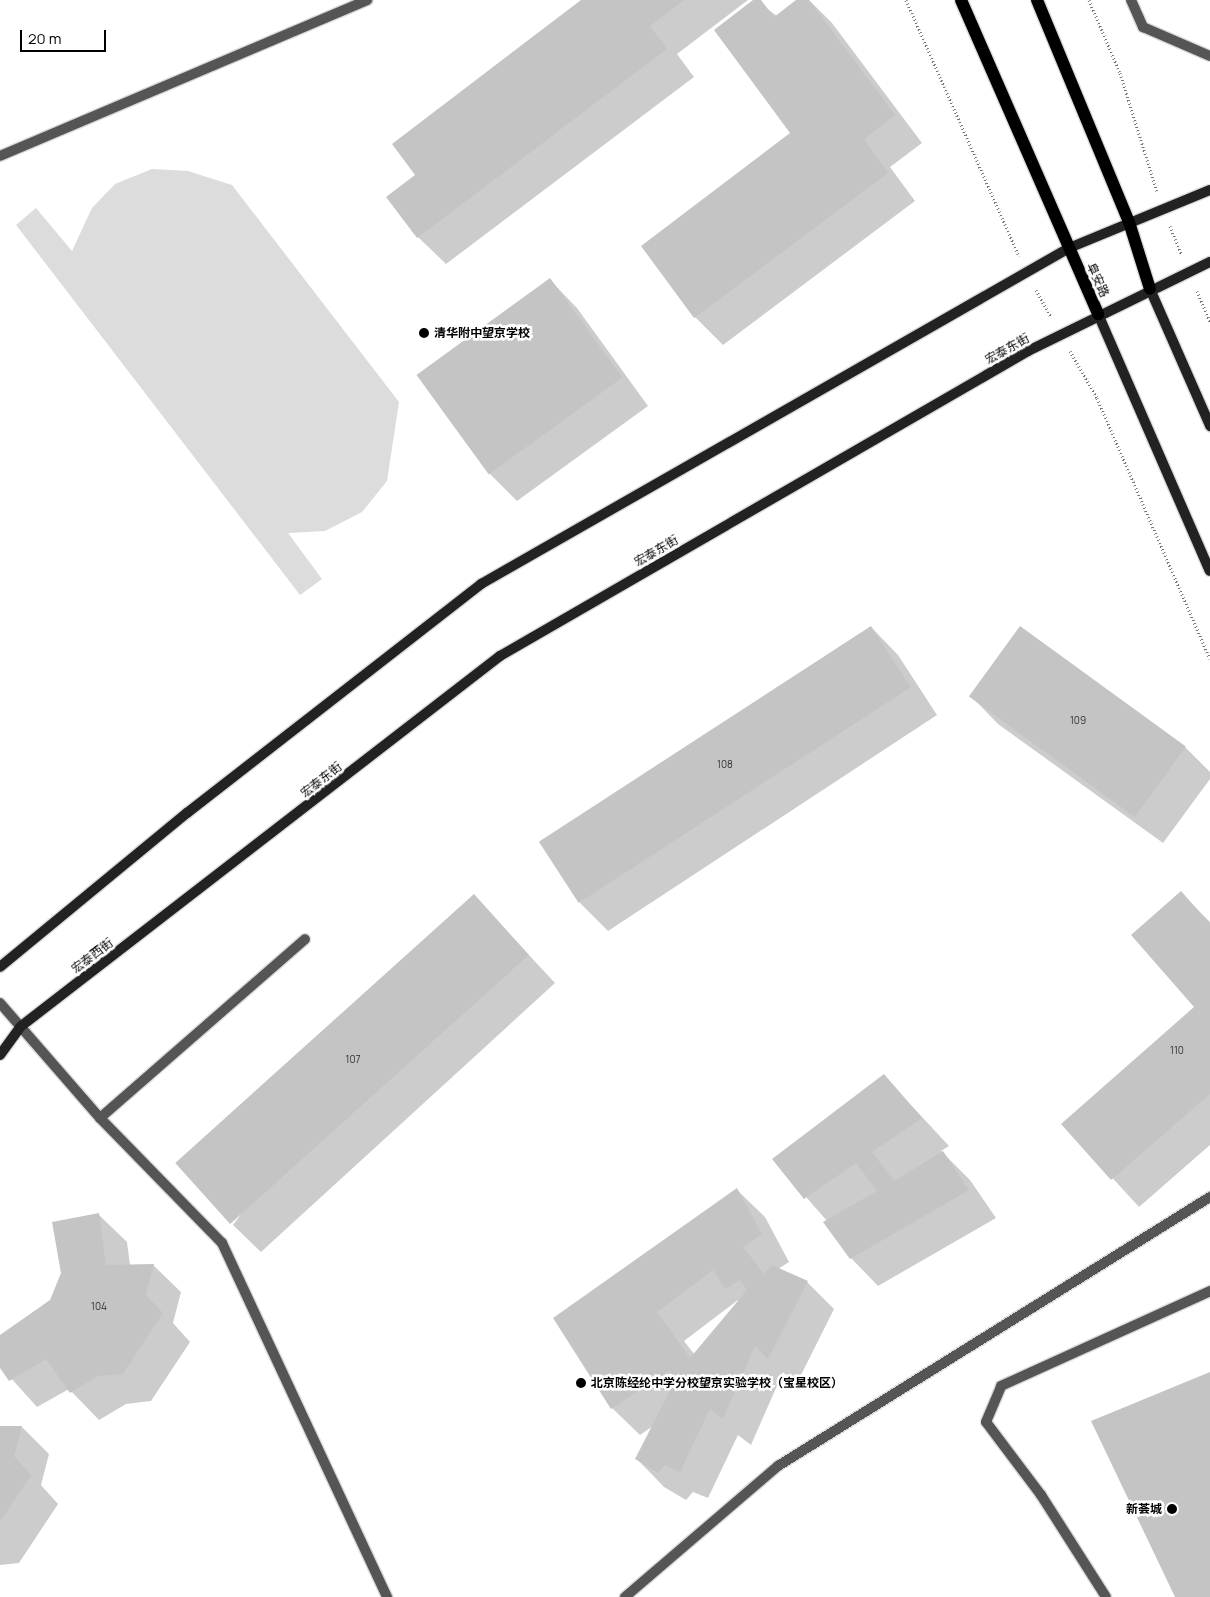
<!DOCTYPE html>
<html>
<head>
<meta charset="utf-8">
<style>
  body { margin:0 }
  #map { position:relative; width:1210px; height:1597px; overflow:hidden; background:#fff; font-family:Manrope,"Noto Sans SC",sans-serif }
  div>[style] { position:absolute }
  .green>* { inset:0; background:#dcdcdc }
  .shadow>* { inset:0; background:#0003 }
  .building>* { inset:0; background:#c4c4c4; transform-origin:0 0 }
  .path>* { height:3px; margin-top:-1.5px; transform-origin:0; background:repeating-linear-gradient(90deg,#777 0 1px,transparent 0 3.5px) }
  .roads { filter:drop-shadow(1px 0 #dbdbdb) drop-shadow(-1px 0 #dbdbdb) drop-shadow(0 1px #dbdbdb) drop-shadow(0 -1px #dbdbdb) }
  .lane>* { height:10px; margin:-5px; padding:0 5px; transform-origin:5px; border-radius:5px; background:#555 }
  .street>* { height:10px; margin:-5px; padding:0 5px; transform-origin:5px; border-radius:5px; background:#555 }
  .secondary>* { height:10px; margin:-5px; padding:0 5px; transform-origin:5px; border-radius:5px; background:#222 }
  .primary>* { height:12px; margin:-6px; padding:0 6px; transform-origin:6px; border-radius:6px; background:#000 }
  .dots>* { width:14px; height:14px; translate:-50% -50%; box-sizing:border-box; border:2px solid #fff; border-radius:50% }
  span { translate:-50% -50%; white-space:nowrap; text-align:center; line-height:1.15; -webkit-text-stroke:5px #fff; paint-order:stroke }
  .number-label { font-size:10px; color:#313131 }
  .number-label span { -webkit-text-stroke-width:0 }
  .street-label { font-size:12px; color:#000 }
  .poi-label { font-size:12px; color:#000; font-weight:700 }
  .left { translate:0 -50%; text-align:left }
  .right { translate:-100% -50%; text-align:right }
  .scale { position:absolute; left:20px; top:30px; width:86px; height:22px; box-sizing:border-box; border:2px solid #000; border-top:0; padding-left:6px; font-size:15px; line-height:18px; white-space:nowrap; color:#000; -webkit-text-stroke:4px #fff; paint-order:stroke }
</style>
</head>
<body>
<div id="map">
  <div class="green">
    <div style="clip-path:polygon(152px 169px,188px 171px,232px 185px,399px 402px,387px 481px,362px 512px,325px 531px,288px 533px,322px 579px,300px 595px,16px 225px,36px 208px,72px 251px,92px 208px,115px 184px)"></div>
  </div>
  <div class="shadow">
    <div style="clip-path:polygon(583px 0,748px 0,677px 54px,694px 77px,446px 264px,418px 237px,417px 175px)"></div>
    <div style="clip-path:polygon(755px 0,777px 16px,798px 0,809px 0,832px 23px,922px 143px,890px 167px,915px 201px,723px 345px,695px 317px,642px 246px,792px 133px)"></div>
    <div style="clip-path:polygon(550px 280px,577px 308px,648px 406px,517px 501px,490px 474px)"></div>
    <div style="clip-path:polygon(871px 627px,898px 655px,937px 715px,608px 931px,581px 904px,542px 844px)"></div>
    <div style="clip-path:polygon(1020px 628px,1185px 747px,1210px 772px,1210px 779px,1163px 843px,998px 724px,971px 696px)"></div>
    <div style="clip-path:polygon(1181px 893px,1210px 922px,1210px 1145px,1139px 1207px,1063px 1124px,1196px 1007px)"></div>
    <div style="clip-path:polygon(474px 896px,555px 983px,261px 1252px,233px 1225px)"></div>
    <div style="clip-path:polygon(884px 1076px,949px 1146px,941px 1151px,970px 1180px,996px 1218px,878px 1286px,851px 1258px,827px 1221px,773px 1159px)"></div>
    <div style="clip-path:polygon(evenodd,737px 1190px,765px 1217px,789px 1262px,778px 1269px,807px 1282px,834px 1309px,796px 1385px,783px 1372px,751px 1445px,738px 1435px,708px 1498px,693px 1492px,686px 1500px,664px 1487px,637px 1459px,653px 1426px,640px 1435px,612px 1408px,555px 1318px,737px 1190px,738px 1300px,739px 1302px,695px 1355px,684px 1341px,738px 1300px)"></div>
    <div style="clip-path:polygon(99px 1215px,127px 1242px,130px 1265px,153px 1265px,181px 1292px,173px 1323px,190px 1342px,151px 1401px,126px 1404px,99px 1420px,69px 1389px,37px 1407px,0 1366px,0 1336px,51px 1301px)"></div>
    <div style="clip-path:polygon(0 1427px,22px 1427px,49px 1454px,41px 1485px,58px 1504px,19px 1563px,0 1565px)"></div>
  </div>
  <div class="building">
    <div style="clip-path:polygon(581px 0,684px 0,650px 26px,667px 49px,417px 238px,386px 197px,415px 175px,392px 144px)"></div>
    <div style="clip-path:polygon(753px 0,761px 0,774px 17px,796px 0,809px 0,895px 115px,864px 139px,888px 173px,694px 318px,641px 246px,790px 133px,714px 30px)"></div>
    <div style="left:550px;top:278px;width:123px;height:165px;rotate:54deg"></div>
    <div style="left:871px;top:626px;width:73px;height:396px;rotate:57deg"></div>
    <div style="left:1020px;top:626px;width:205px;height:87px;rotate:36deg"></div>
    <div style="clip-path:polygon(1181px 891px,1210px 924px,1210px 1094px,1111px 1180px,1061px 1124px,1194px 1007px,1131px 935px)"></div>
    <div style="left:474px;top:894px;width:82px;height:402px;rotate:48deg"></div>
    <div style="clip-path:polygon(884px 1074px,922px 1118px,872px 1152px,894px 1181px,943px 1151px,969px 1190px,850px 1259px,823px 1222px,877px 1191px,856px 1163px,804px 1199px,772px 1159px)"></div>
    <div style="clip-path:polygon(evenodd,737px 1188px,762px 1234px,743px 1247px,764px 1274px,772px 1265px,808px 1281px,768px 1359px,755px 1346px,723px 1419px,710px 1409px,680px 1472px,665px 1465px,658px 1473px,635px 1459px,676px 1379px,669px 1371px,611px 1409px,553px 1318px,737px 1188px,713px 1270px,725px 1289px,740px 1280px,747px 1290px,690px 1358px,657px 1312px,713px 1270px)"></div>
    <div style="clip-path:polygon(99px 1213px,106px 1265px,154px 1264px,146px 1295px,163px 1313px,123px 1374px,98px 1376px,70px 1393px,46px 1359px,9px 1381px,0 1368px,0 1335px,50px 1300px,61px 1273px,52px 1222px)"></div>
    <div style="clip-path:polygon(1210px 1372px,1210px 1597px,1175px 1597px,1091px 1421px)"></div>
    <div style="clip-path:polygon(0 1426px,22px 1426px,14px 1456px,31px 1475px,0 1522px)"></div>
  </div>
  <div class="path">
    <div style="left:906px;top:0;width:280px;rotate:66.2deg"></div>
    <div style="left:1089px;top:0;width:79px;rotate:67deg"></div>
    <div style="left:1120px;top:73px;width:125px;rotate:72.7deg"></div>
    <div style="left:1170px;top:226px;width:31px;rotate:68deg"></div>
    <div style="left:1036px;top:290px;width:31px;rotate:61deg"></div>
    <div style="left:1197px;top:291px;width:34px;rotate:67deg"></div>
    <div style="left:1070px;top:351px;width:54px;rotate:60.1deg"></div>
    <div style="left:1097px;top:398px;width:284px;rotate:66.6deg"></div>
  </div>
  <div class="roads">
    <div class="lane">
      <div style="left:1131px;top:0;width:30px;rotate:66deg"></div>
      <div style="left:1143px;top:27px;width:73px;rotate:23.4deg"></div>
    </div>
    <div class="street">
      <div style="left:0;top:156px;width:399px;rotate:-23deg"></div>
      <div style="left:0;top:1003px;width:152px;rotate:49deg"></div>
      <div style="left:100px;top:1118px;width:175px;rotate:45.7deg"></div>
      <div style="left:222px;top:1243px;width:391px;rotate:65deg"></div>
      <div style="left:100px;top:1118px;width:272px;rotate:-41.1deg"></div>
      <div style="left:625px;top:1597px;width:201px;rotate:-40.6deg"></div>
      <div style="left:778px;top:1466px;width:509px;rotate:-31.91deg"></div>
      <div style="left:1106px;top:1597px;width:121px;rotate:-122.5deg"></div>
      <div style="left:1041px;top:1495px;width:91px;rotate:-127deg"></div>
      <div style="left:986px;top:1422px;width:39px;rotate:-67deg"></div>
      <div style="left:1001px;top:1386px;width:230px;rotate:-24.4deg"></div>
    </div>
    <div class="secondary">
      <div style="left:1150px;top:289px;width:150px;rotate:66.3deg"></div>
      <div style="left:1098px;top:314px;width:280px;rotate:66.5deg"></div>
      <div style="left:0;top:967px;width:242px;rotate:-39.5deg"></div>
      <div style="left:187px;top:813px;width:373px;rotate:-37.9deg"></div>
      <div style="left:481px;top:584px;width:677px;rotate:-29.74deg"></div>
      <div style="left:1069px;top:248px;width:152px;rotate:-22.4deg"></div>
      <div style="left:0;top:1055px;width:34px;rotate:-54deg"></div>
      <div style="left:20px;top:1027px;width:607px;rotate:-37.7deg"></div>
      <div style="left:500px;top:656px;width:610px;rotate:-30.01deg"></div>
      <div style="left:1028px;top:351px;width:203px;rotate:-26.1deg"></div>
    </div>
    <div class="primary">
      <div style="left:961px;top:0;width:343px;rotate:66.4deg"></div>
      <div style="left:1037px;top:0;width:240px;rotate:67.5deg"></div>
      <div style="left:1129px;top:222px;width:70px;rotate:72.6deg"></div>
    </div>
  </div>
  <div class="dots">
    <div style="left:424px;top:333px;background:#000"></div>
    <div style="left:581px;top:1383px;background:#000"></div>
    <div style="left:1172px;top:1509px;background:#000"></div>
  </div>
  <div class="number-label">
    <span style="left:1078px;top:721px">109</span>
    <span style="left:725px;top:765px">108</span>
    <span style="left:1177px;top:1051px">110</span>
    <span style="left:353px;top:1060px">107</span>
    <span style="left:99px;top:1307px">104</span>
  </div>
  <div class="street-label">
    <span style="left:1098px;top:280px;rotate:66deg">阜安路</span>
    <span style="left:1007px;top:349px;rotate:-29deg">宏泰东街</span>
    <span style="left:656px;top:551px;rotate:-30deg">宏泰东街</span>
    <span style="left:321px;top:780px;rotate:-38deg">宏泰东街</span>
    <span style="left:92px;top:956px;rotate:-37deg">宏泰西街</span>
  </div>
  <div class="poi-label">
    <span class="left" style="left:434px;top:333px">清华附中望京学校</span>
    <span class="left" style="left:591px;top:1383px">北京陈经纶中学分校望京实验学校（宝星校区）</span>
    <span class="right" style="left:1162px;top:1509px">新荟城</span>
  </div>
  <div class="scale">20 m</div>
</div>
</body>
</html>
